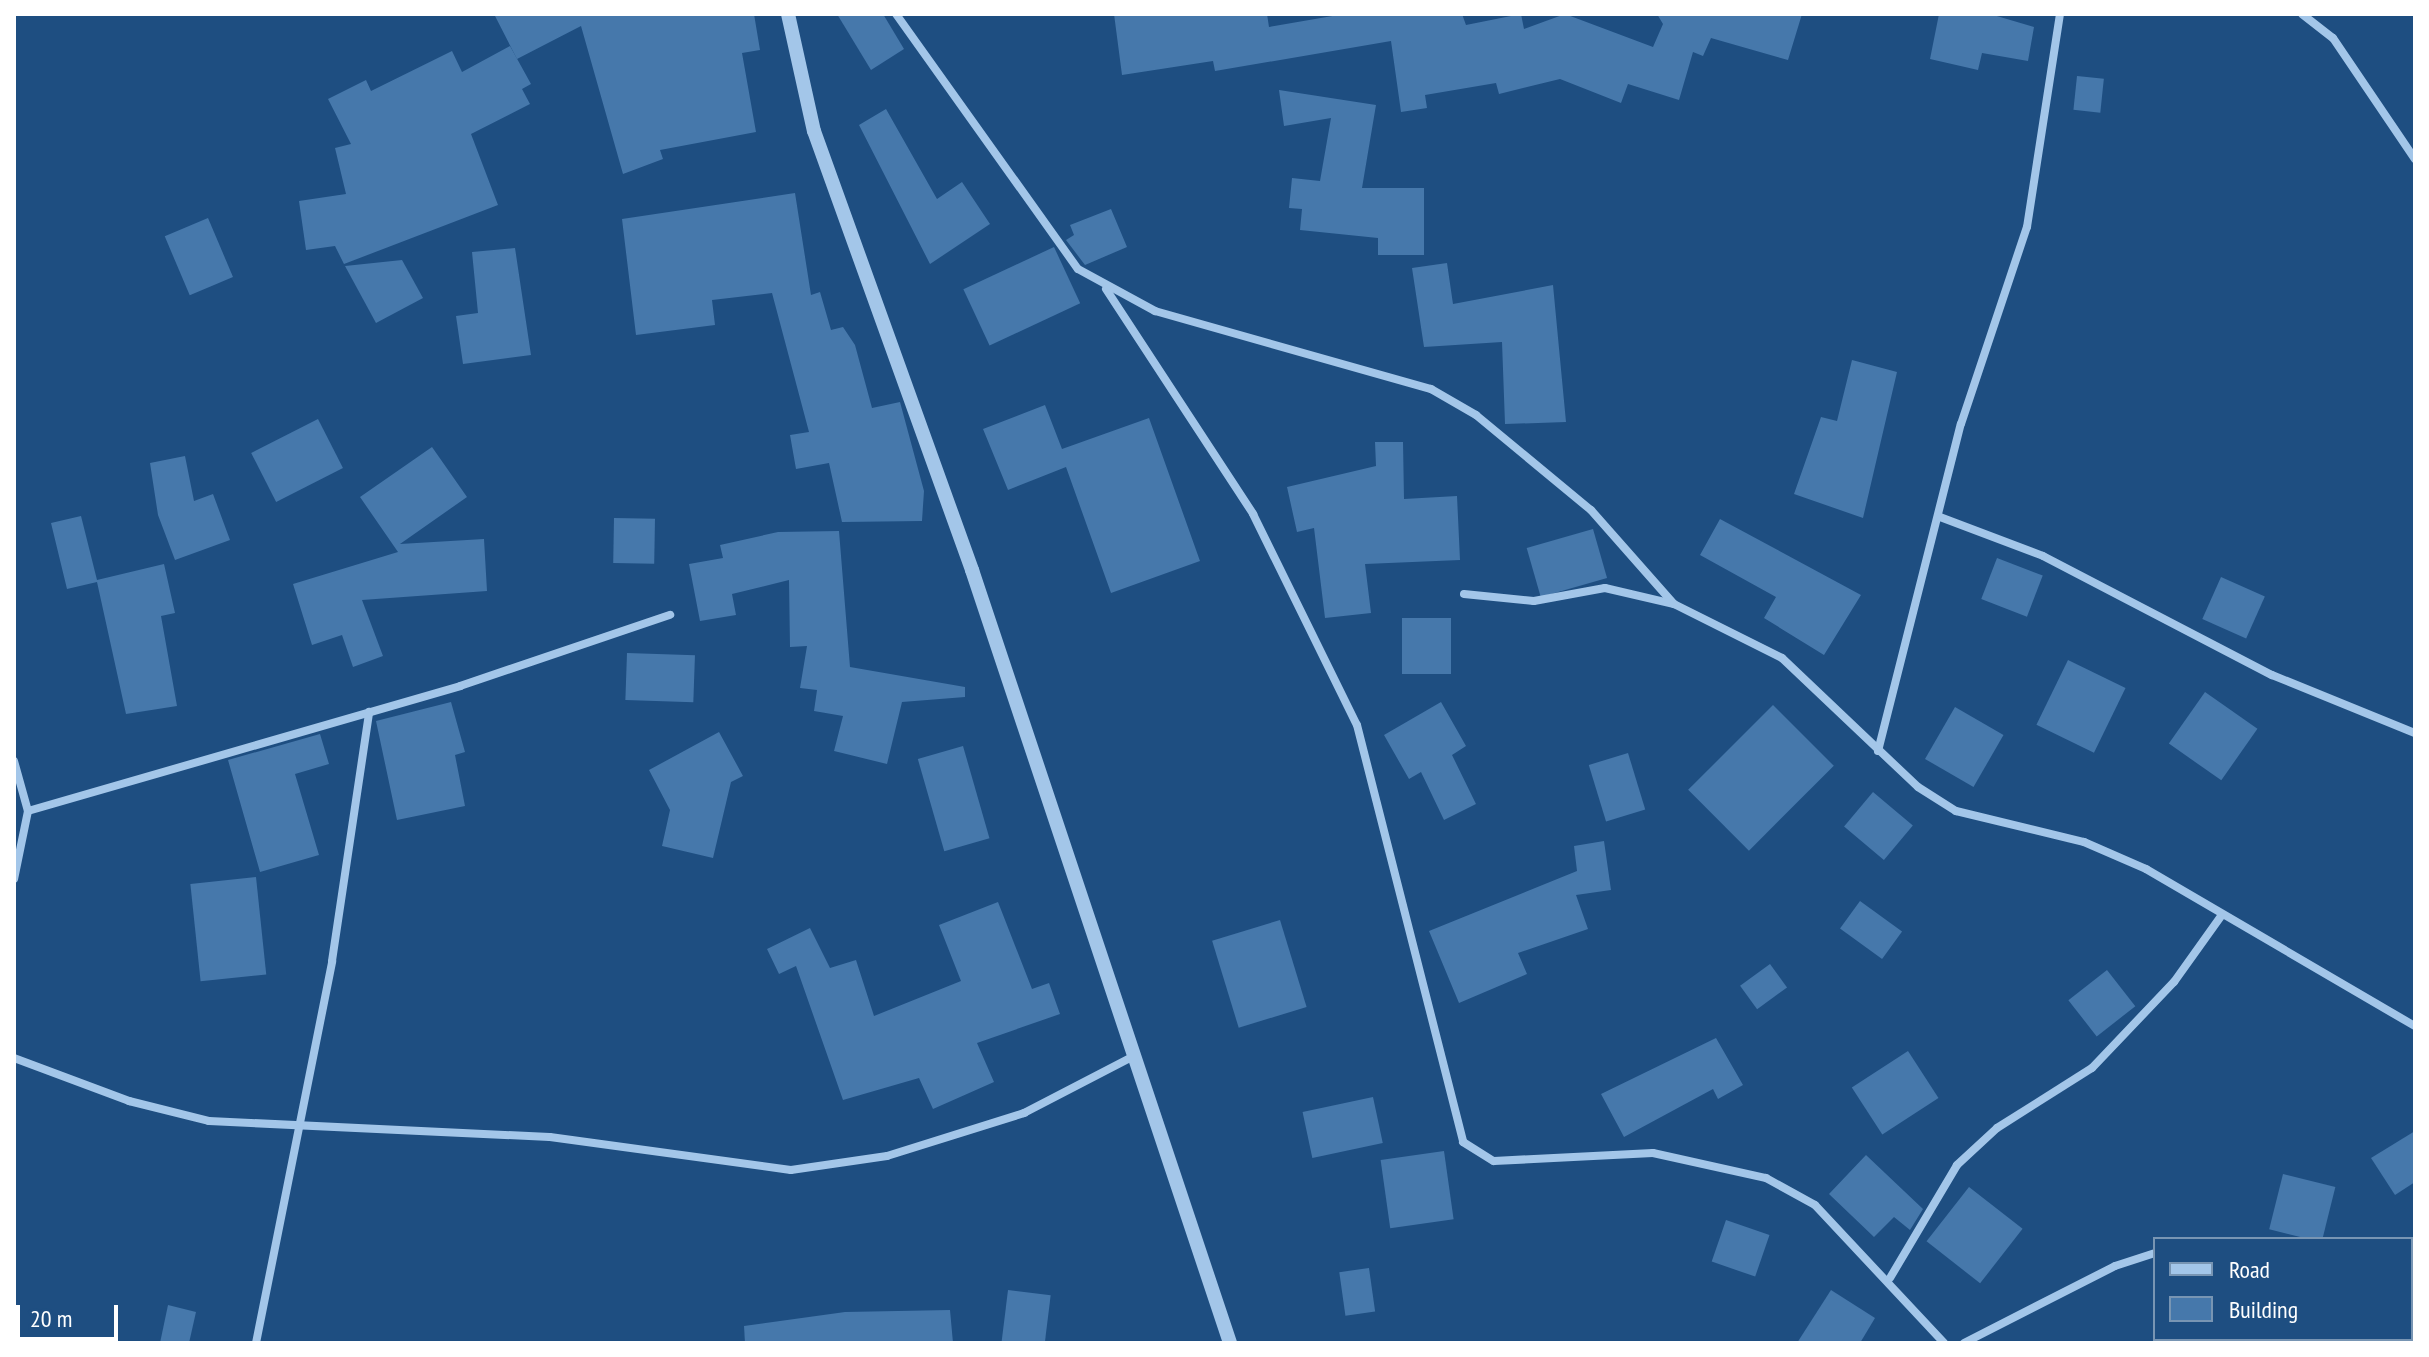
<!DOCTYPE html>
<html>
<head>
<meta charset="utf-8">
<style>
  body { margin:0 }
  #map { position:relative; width:2429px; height:1357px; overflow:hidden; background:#1e4e81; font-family:"PT Sans Narrow",sans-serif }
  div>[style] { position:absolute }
  .building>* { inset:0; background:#4678ab; transform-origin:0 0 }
  .minor>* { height:8px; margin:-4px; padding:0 4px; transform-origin:4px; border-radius:4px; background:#a3c6e9 }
  .tertiary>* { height:14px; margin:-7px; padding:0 7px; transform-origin:7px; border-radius:7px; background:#a3c6e9 }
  span { translate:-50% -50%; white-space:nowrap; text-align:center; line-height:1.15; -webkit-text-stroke:7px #1e4e81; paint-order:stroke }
  .frame { position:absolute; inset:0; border:16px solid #fff; pointer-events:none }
  .legend { position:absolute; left:2153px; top:1237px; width:260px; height:104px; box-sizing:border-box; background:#1e4e81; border:2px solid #7895b3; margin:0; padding:10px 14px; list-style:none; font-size:24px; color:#fff }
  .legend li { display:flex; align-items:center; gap:16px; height:40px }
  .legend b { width:40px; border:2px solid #7895b3 }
  .scale { position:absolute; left:16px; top:1305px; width:102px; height:36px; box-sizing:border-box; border:4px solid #fff; border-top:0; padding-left:10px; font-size:24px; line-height:28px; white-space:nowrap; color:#fff; -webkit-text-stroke:6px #1e4e81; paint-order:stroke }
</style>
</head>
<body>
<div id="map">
  <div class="building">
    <div style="clip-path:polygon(494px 14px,754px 14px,760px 50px,742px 53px,756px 132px,660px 150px,663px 159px,623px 174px,581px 26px,517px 59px)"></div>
    <div style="clip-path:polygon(837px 14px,883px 14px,904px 49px,871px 70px)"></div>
    <div style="clip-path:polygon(1114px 14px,1267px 14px,1269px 27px,1344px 14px,1462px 14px,1466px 25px,1521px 14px,1524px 29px,1565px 14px,1653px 47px,1663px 24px,1657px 14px,1802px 14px,1788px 60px,1711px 38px,1703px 56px,1693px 52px,1679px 100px,1628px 84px,1621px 103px,1560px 79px,1499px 94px,1496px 83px,1425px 95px,1427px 108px,1401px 112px,1391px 41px,1215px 71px,1213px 61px,1122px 75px)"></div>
    <div style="clip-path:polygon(1939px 14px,1990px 14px,2034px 27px,2028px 61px,1982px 53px,1978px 70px,1930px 59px)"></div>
    <div style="clip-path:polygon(510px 46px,531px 84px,522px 89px,530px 104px,471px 134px,498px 205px,344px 264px,335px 246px,306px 250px,299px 201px,346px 194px,335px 148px,351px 144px,328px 99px,366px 80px,371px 91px,452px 51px,462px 72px)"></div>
    <div style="left:2077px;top:76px;width:27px;height:34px;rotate:6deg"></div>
    <div style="clip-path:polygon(1279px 90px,1376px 105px,1362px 188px,1424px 188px,1424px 255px,1378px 255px,1378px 238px,1300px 230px,1302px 209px,1289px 208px,1292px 178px,1320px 181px,1331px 118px,1284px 126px)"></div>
    <div style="clip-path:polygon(886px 109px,937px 199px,962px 182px,990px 224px,930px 264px,859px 125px)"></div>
    <div style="clip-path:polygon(795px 193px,811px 295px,820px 292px,831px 330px,843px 327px,855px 345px,872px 408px,900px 402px,924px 491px,922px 521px,842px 522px,829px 463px,796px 469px,790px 435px,809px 432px,772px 293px,712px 300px,715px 325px,636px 335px,622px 219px)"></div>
    <div style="clip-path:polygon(1111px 209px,1127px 247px,1085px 265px,1066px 240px,1074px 235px,1070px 225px)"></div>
    <div style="left:208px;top:218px;width:64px;height:47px;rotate:67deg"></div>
    <div style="left:1054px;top:247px;width:62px;height:100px;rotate:65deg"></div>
    <div style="clip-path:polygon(515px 248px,531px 355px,463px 364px,456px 316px,478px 313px,472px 252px)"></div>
    <div style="clip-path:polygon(402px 260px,423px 298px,376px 323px,345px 266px)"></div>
    <div style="clip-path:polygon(1447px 263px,1453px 304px,1553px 285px,1566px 422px,1505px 424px,1502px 342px,1424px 347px,1412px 268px)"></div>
    <div style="clip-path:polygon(1852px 360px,1897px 372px,1863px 518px,1794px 494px,1821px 417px,1837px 421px)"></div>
    <div style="clip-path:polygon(1045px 405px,1062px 449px,1149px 418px,1200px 561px,1111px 593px,1066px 467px,1008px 490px,983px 429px)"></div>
    <div style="left:318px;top:419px;width:55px;height:75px;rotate:63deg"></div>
    <div style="clip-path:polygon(1375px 442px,1403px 442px,1404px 499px,1457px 496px,1460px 560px,1365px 564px,1371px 613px,1325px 618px,1314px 528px,1297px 532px,1287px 487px,1376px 466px)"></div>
    <div style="clip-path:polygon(432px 447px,467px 497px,400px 544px,484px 539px,487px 591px,362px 600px,383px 656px,353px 667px,342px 635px,312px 645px,293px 584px,398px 552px,360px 497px)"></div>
    <div style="clip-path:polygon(185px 456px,194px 501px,213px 494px,230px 540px,175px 560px,158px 515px,150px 463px)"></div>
    <div style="clip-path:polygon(81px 516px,97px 580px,164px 564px,175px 613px,161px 616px,177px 706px,126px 714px,97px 582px,67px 589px,51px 523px)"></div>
    <div style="left:614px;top:518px;width:41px;height:45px;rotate:1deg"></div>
    <div style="clip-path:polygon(1720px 519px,1861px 595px,1824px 655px,1764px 618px,1776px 597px,1700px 555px)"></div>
    <div style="left:1593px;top:529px;width:51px;height:69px;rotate:74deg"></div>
    <div style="clip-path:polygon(839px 531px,850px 667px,965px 687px,965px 697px,902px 702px,887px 764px,834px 751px,843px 716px,814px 711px,817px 690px,800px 688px,807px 646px,790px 647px,789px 580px,732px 594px,736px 615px,700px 621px,689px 564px,723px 558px,720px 545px,778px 532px)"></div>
    <div style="left:1997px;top:558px;width:49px;height:44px;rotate:21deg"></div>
    <div style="left:2221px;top:577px;width:48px;height:46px;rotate:24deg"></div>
    <div style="left:1402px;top:618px;width:49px;height:56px"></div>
    <div style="left:627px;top:653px;width:68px;height:47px;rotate:2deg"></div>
    <div style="left:2068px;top:660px;width:64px;height:72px;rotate:26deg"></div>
    <div style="left:2205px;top:692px;width:64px;height:63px;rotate:35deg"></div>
    <div style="clip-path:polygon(451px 702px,465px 752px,455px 755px,465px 806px,397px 820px,376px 721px)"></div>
    <div style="clip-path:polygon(1441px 702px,1466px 746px,1452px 755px,1476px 804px,1444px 820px,1421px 772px,1409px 779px,1384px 735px)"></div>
    <div style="left:1773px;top:705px;width:86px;height:120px;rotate:45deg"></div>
    <div style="left:1955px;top:707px;width:56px;height:60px;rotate:30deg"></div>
    <div style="clip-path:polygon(719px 732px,743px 776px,731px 782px,713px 858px,662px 846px,670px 810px,649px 770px)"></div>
    <div style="clip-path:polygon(320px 734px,329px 764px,295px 774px,319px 855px,260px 872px,228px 760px)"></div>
    <div style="left:963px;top:746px;width:96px;height:47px;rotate:74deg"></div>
    <div style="left:1628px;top:753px;width:59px;height:41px;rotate:73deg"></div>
    <div style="left:1873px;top:792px;width:52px;height:45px;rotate:40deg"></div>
    <div style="clip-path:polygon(1604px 841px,1611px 890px,1576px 895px,1588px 929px,1518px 953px,1527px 974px,1459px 1003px,1429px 931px,1577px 871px,1574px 846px)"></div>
    <div style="left:256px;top:877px;width:98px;height:66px;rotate:84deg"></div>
    <div style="left:1860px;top:901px;width:52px;height:34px;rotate:36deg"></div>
    <div style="clip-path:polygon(998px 902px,1032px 989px,1049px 983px,1060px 1014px,977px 1043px,994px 1082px,933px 1109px,919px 1078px,843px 1100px,796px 966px,779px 974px,767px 949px,810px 928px,830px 968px,856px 960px,874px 1016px,961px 981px,939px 925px)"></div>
    <div style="left:1280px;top:920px;width:91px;height:71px;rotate:73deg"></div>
    <div style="left:1770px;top:964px;width:29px;height:37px;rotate:54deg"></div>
    <div style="left:2107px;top:970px;width:46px;height:49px;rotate:52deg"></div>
    <div style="clip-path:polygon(1716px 1038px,1743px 1085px,1718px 1099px,1713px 1089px,1624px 1137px,1601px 1094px)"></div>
    <div style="left:1908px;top:1051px;width:56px;height:67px;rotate:57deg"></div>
    <div style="left:1373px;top:1097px;width:47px;height:72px;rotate:78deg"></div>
    <div style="clip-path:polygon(2415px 1131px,2415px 1182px,2395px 1195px,2371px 1158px)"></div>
    <div style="left:1444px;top:1151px;width:69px;height:64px;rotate:82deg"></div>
    <div style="clip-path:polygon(1866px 1155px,1923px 1209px,1910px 1230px,1894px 1217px,1874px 1237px,1829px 1194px)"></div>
    <div style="left:2283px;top:1174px;width:54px;height:57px;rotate:14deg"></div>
    <div style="left:1969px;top:1187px;width:68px;height:69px;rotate:38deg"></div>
    <div style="left:1726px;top:1220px;width:46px;height:44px;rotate:19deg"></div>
    <div style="left:1369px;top:1268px;width:44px;height:30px;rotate:82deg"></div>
    <div style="left:1008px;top:1290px;width:43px;height:53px;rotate:7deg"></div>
    <div style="clip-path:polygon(1831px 1290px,1875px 1318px,1860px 1343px,1797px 1343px)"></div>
    <div style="clip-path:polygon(168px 1305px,196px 1312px,189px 1343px,160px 1343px)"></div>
    <div style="clip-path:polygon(950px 1310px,953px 1343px,745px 1343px,744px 1326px,845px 1312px)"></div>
  </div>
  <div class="minor">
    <div style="left:896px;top:14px;width:313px;rotate:54.5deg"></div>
    <div style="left:1078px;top:269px;width:88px;rotate:28.6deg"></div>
    <div style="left:1155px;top:311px;width:287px;rotate:15.8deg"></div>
    <div style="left:1431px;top:389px;width:52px;rotate:30deg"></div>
    <div style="left:1476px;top:415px;width:149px;rotate:39.6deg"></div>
    <div style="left:1591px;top:510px;width:125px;rotate:48.6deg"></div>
    <div style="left:2302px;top:14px;width:39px;rotate:38deg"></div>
    <div style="left:2333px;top:38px;width:146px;rotate:55.9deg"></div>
    <div style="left:1106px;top:289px;width:269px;rotate:56.8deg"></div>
    <div style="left:1253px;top:514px;width:235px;rotate:63.8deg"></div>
    <div style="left:1357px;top:725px;width:430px;rotate:75.7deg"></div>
    <div style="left:1463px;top:1142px;width:36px;rotate:32deg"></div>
    <div style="left:1494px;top:1161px;width:159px;rotate:-2.9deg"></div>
    <div style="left:1653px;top:1153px;width:116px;rotate:12.5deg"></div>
    <div style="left:1766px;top:1178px;width:56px;rotate:28.9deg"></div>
    <div style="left:1815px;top:1205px;width:189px;rotate:46.9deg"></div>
    <div style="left:1940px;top:517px;width:110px;rotate:20.7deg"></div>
    <div style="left:2043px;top:556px;width:258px;rotate:27.5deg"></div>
    <div style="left:2272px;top:675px;width:154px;rotate:22.1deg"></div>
    <div style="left:1464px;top:594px;width:70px;rotate:5.7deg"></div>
    <div style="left:1534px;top:601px;width:72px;rotate:-10.4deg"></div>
    <div style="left:1605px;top:588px;width:71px;rotate:13.1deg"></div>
    <div style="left:1674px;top:604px;width:121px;rotate:26.6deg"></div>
    <div style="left:1782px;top:658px;width:187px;rotate:43.5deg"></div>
    <div style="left:1918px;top:787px;width:45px;rotate:32.3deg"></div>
    <div style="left:1956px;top:811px;width:132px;rotate:13.6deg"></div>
    <div style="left:2084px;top:842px;width:68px;rotate:23.5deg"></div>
    <div style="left:2146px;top:869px;width:311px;rotate:30.3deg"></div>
    <div style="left:1878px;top:751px;width:337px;rotate:-75.8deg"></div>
    <div style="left:1961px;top:424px;width:208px;rotate:-71.5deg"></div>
    <div style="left:2027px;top:227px;width:216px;rotate:-81.2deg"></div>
    <div style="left:14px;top:761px;width:52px;rotate:74.4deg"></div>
    <div style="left:28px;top:811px;width:69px;rotate:101.6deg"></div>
    <div style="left:28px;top:811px;width:450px;rotate:-16.1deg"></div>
    <div style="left:460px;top:686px;width:222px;rotate:-18.7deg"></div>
    <div style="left:14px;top:1058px;width:123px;rotate:20.5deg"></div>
    <div style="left:129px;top:1101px;width:82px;rotate:14deg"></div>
    <div style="left:209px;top:1121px;width:341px;rotate:2.7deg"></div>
    <div style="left:550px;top:1137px;width:243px;rotate:7.8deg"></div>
    <div style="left:791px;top:1170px;width:97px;rotate:-8.3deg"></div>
    <div style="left:887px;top:1156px;width:144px;rotate:-17.4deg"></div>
    <div style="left:1024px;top:1113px;width:126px;rotate:-27.4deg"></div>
    <div style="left:2411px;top:1267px;width:4px"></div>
    <div style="left:1890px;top:1278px;width:131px;rotate:-59.3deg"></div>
    <div style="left:1957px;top:1165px;width:54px;rotate:-42.8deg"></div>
    <div style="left:1997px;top:1128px;width:112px;rotate:-32.3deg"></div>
    <div style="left:2092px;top:1068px;width:119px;rotate:-46.4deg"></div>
    <div style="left:2174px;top:982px;width:81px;rotate:-54.5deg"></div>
    <div style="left:256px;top:1343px;width:389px;rotate:-78.7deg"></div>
    <div style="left:332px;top:961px;width:252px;rotate:-81.5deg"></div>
    <div style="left:1964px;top:1343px;width:169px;rotate:-27deg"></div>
    <div style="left:2115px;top:1266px;width:42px;rotate:-18deg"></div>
  </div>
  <div class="tertiary">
    <div style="left:788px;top:14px;width:120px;rotate:77.5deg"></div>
    <div style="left:814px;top:131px;width:467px;rotate:70.2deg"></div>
    <div style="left:972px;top:570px;width:815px;rotate:71.54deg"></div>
  </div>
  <div class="frame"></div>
  <ul class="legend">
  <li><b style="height:10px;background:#a3c6e9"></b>Road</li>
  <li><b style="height:22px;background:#4678ab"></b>Building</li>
  </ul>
  <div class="scale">20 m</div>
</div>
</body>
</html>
